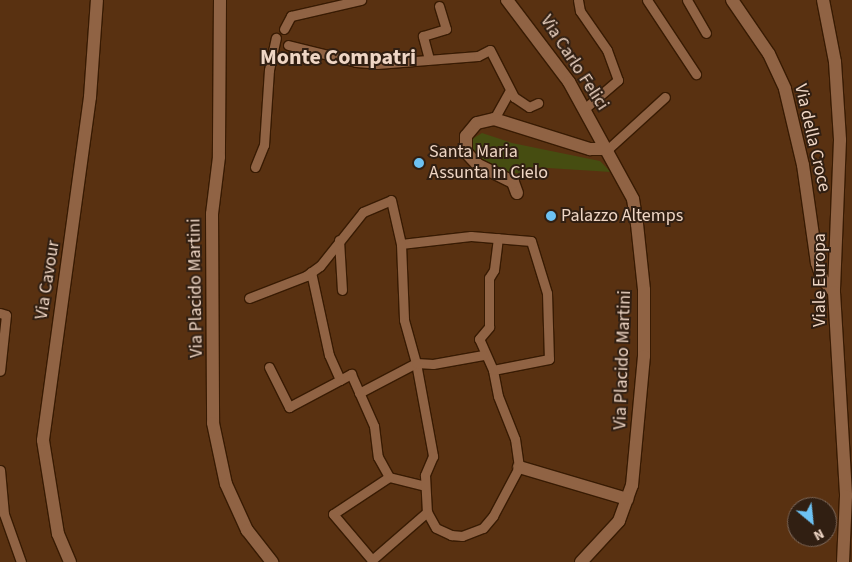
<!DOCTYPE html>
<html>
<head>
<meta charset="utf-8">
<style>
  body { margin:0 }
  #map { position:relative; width:852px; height:562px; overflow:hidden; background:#593111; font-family:"Source Sans 3",sans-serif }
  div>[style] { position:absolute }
  .green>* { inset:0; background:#464d11 }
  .roads { filter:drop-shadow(1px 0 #381b03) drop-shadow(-1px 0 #381b03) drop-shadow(0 1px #381b03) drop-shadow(0 -1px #381b03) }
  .lane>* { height:9px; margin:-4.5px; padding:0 4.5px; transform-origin:4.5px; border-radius:4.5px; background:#906344 }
  .street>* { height:12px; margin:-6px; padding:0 6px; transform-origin:6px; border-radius:6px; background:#906344 }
  .dots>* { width:14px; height:14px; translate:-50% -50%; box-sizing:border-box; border:2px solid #311f12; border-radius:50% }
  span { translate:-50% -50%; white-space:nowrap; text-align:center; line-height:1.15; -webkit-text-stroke:4px #311f12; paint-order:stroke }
  .street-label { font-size:18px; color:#efd6c5 }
  .poi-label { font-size:18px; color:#efd6c5 }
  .left { translate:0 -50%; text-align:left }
  .district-label { font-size:22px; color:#efd6c5; font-weight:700 }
  .north { position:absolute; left:787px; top:497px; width:50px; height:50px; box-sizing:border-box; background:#311f12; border:1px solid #7d685a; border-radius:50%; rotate:152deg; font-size:14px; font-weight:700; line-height:20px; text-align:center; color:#efd6c5 }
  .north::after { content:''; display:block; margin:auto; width:18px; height:22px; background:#6dc2f3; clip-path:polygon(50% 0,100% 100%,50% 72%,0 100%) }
</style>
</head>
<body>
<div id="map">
  <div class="green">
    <div style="clip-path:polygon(482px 133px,512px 143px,600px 161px,611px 172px,532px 167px,531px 175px,498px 171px,472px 152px,472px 139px)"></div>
  </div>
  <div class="roads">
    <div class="lane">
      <div style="left:578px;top:0;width:11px;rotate:80deg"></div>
      <div style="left:580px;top:11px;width:47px;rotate:55.3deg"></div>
      <div style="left:607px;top:50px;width:32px;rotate:70deg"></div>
      <div style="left:618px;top:80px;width:45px;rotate:139.5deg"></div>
      <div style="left:647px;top:0;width:89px;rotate:56.5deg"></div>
      <div style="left:687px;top:0;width:38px;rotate:60deg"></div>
      <div style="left:284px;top:29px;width:15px;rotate:-62deg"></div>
      <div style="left:291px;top:16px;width:72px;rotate:-12.9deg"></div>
      <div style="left:288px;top:45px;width:70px;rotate:14deg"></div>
      <div style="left:356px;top:62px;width:21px;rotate:5deg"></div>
      <div style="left:377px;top:64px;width:101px;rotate:-4.5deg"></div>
      <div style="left:478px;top:56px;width:13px;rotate:-27deg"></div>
      <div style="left:490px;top:50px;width:53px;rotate:62.9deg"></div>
      <div style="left:514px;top:97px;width:18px;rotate:34deg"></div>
      <div style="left:529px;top:107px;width:10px;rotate:-24deg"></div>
      <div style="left:429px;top:59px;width:24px;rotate:-105deg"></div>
      <div style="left:423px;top:36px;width:24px;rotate:-17deg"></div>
      <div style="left:446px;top:29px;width:24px;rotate:-107deg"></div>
      <div style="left:494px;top:119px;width:33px;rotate:-61deg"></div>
      <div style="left:608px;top:149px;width:77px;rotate:-42.4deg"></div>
      <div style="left:255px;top:167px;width:24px;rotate:-68deg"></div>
      <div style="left:264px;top:145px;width:75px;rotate:-86.2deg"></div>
      <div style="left:269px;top:70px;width:33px;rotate:-78deg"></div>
      <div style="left:339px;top:240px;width:50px;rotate:86.6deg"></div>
      <div style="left:401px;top:244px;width:70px;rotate:-6.5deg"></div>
      <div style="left:471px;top:236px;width:60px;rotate:4.8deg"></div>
      <div style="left:531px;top:241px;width:54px;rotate:72.9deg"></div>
      <div style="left:547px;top:293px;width:66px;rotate:88.3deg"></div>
      <div style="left:549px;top:359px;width:57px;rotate:168.9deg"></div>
      <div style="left:311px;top:272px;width:85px;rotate:77.8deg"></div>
      <div style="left:329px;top:355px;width:27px;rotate:66deg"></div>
      <div style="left:340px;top:380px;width:13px;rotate:-29deg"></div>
      <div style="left:351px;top:374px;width:57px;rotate:66.1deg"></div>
      <div style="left:374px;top:426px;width:31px;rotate:83deg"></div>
      <div style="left:378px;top:457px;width:23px;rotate:61deg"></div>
      <div style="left:389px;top:477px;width:36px;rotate:14deg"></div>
      <div style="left:249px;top:298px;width:61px;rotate:-21.1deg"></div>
      <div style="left:306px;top:276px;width:17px;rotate:-36deg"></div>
      <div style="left:320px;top:266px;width:69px;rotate:-51.5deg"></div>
      <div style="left:363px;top:212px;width:30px;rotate:-23deg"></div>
      <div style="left:391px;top:200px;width:45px;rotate:77.2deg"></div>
      <div style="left:401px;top:244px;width:76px;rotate:87.7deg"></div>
      <div style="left:404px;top:320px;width:45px;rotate:74.4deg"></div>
      <div style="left:416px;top:363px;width:95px;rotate:79.6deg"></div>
      <div style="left:433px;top:456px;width:21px;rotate:113deg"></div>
      <div style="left:425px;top:475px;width:37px;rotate:87deg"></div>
      <div style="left:427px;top:512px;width:18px;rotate:61deg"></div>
      <div style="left:436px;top:528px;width:17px;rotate:25deg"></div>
      <div style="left:451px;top:535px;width:11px;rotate:5deg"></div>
      <div style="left:462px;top:536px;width:22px;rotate:-21deg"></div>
      <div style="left:483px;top:528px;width:16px;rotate:-50deg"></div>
      <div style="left:493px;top:516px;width:55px;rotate:-62deg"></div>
      <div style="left:519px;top:467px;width:28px;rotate:-98deg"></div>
      <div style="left:515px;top:439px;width:46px;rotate:-111.6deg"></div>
      <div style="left:498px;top:396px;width:26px;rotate:-101deg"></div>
      <div style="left:493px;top:370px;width:34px;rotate:-114deg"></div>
      <div style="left:479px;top:339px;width:16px;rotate:-50deg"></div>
      <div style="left:489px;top:327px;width:49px;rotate:-90deg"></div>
      <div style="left:489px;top:278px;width:9px;rotate:-58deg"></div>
      <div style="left:494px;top:270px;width:32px;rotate:-83deg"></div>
      <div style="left:0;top:313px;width:6px;rotate:18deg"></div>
      <div style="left:6px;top:315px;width:56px;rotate:96.1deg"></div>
      <div style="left:269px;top:367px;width:45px;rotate:63.4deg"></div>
      <div style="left:289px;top:407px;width:58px;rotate:-27.9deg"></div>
      <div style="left:359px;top:393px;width:64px;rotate:-27.8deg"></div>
      <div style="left:416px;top:363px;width:17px;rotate:3deg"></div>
      <div style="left:433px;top:364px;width:51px;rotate:-10.2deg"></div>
      <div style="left:0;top:470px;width:44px;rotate:84.8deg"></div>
      <div style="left:4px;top:514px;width:51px;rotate:70.5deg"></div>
      <div style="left:389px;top:477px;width:67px;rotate:146.5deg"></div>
      <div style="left:333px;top:514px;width:60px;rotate:49.7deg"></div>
      <div style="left:372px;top:560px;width:73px;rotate:-41.1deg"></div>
    </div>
    <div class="street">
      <div style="left:220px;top:0;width:157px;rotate:90.4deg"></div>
      <div style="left:219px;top:157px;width:57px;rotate:97deg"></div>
      <div style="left:212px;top:214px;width:209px;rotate:89.7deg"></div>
      <div style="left:213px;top:423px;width:62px;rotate:78deg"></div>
      <div style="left:226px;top:484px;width:51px;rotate:65.5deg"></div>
      <div style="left:247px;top:530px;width:41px;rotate:52deg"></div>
      <div style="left:507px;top:0;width:103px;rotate:52.9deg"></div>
      <div style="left:569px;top:82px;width:133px;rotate:61.3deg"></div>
      <div style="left:633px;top:199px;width:25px;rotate:81deg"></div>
      <div style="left:637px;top:224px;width:66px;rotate:83.9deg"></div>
      <div style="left:644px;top:290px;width:66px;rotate:90deg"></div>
      <div style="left:644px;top:356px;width:130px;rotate:95.3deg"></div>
      <div style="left:632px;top:485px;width:38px;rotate:110deg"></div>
      <div style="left:619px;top:521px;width:56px;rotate:132.8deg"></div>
      <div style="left:732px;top:0;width:65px;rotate:55.6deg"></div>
      <div style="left:769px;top:54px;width:38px;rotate:65deg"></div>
      <div style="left:785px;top:89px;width:78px;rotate:76.7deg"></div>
      <div style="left:803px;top:165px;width:99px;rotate:81.9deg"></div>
      <div style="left:817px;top:263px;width:18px;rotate:71deg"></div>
      <div style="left:823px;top:280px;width:16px;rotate:47deg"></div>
      <div style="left:823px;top:0;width:63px;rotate:79deg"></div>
      <div style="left:835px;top:62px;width:78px;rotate:86.3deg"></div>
      <div style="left:840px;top:140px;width:152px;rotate:92.3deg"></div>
      <div style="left:834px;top:292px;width:204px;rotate:86.6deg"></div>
      <div style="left:846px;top:496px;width:66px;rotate:92.6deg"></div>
      <div style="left:517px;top:193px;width:12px;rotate:-110deg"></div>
      <div style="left:513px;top:182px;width:39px;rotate:-154deg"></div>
      <div style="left:478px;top:165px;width:18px;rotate:-133deg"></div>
      <div style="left:466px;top:152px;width:16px;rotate:-90deg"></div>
      <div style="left:466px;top:136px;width:17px;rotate:-50deg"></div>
      <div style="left:477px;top:123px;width:17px;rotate:-13deg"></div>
      <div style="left:494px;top:119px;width:101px;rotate:17.4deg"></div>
      <div style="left:590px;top:149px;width:18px"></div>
      <div style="left:519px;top:467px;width:113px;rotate:16.5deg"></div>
      <div style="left:70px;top:562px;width:30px;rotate:-113deg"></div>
      <div style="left:58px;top:534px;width:95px;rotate:-99.1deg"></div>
      <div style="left:43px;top:440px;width:346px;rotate:-82.2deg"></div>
      <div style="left:90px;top:97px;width:97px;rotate:-85.9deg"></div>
    </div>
  </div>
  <div class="dots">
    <div style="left:419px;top:163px;background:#6dc2f3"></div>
    <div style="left:551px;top:216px;background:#6dc2f3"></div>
  </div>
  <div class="street-label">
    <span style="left:574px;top:63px;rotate:57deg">Via Carlo Felici</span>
    <span style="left:812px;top:138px;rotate:77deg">Via della Croce</span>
    <span style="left:48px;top:280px;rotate:-81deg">Via Cavour</span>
    <span style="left:820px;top:280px;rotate:-90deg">Viale Europa</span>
    <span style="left:196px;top:288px;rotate:-91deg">Via Placido Martini</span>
    <span style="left:623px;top:360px;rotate:-88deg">Via Placido Martini</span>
  </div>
  <div class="poi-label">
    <span class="left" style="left:429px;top:163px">Santa Maria<br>Assunta in Cielo</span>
    <span class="left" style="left:561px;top:216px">Palazzo Altemps</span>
  </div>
  <div class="district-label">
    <span style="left:338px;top:58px">Monte Compatri</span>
  </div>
  <div class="north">N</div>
</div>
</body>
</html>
